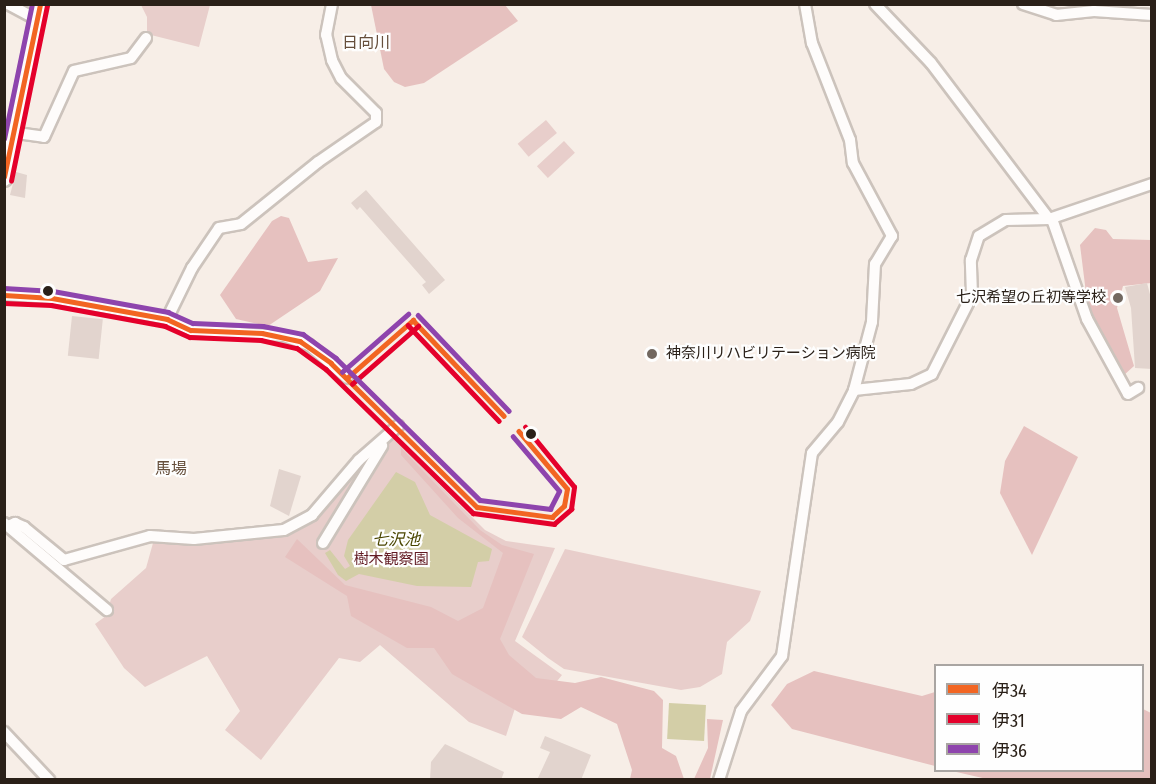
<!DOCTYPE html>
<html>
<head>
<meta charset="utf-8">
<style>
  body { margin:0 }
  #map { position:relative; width:1156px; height:784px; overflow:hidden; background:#f7eee7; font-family:"Fira Sans Condensed","Noto Sans JP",sans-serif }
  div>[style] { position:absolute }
  .green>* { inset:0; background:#e8cecb; transform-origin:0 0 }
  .forest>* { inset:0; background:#e6c1bf }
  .water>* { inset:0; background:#d3cea7; transform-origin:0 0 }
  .building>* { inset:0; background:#e2d4ce; transform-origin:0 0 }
  .roads { filter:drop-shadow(2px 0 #ccc3bc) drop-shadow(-2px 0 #ccc3bc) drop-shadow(0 2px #ccc3bc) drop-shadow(0 -2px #ccc3bc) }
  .minor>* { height:10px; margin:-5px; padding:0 5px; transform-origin:5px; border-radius:5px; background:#fefcfb }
  .major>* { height:14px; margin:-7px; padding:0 7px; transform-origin:7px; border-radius:7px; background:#fefcfb }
  .bus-1>* { height:4.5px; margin:-2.25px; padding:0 2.25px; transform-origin:2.25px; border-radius:2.25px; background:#f26522 }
  .bus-2>* { height:4.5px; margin:-2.25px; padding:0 2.25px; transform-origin:2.25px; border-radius:2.25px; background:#e4002b }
  .bus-3>* { height:4.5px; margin:-2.25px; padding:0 2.25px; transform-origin:2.25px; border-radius:2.25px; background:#8e44ad }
  .dots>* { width:16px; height:16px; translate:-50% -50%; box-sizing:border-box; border:3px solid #fefefe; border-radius:50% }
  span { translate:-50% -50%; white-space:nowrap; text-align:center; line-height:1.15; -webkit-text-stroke:4.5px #fefefe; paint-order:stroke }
  .poi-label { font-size:15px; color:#2a2018 }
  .right { translate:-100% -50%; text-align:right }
  .left { translate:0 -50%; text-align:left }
  .park-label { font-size:15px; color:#621b23 }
  .neighbourhood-label { font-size:16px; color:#664f3c }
  .water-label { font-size:16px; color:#4a4500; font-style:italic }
  .frame { position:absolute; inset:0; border:6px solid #2a2018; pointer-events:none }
  .legend { position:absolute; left:934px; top:664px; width:210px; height:108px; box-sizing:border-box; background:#fefefe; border:2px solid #a9a5a2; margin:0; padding:8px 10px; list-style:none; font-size:18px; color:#2a2018 }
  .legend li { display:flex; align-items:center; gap:12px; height:30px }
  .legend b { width:30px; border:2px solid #a9a5a2 }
</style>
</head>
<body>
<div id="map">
  <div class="green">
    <div style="clip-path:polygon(141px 5px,210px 5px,199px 47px,147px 34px,147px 17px)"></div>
    <div style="left:546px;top:120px;width:17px;height:37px;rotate:50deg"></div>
    <div style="left:564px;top:141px;width:16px;height:37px;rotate:47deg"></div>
    <div style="clip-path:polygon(394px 439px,485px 530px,506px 541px,555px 548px,515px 641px,562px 675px,541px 701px,520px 693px,506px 736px,469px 722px,380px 645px,360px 662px,339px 658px,261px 760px,225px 730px,240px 711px,207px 656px,145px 687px,124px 668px,95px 624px,106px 616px,111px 599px,146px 568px,153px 543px,293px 533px,317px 517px,359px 465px)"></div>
    <div style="clip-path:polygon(565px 549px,761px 591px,750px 621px,727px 642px,722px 674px,700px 687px,681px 690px,564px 669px,548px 658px,522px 637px)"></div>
  </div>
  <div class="forest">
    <div style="clip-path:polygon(371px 5px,505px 5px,518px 21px,424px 83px,405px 87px,394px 82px,384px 69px)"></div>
    <div style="clip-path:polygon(281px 216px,289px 218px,308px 262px,338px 258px,320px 291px,268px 326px,236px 319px,220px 295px,272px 221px)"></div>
    <div style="clip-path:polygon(1095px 228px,1106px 230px,1113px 239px,1151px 240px,1151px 283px,1123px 286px,1117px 308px,1134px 366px,1124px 375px,1089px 317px,1080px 245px)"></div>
    <div style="clip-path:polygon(1024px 426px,1078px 457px,1032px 555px,1000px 493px,1005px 461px)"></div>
    <div style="clip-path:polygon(401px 448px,480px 530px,502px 545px,534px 554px,500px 639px,509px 655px,536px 678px,575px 683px,601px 677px,654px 691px,663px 700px,662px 748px,676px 756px,684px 779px,630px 779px,632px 770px,617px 724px,581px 707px,561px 719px,522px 714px,452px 674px,434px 648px,407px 648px,351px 616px,347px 596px,285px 557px,297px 539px,345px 585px,431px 607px,458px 621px,483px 608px,503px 553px,458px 518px,401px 455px)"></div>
    <div style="clip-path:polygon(814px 671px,922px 696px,935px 692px,935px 766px,792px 729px,771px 705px,787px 684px)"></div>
    <div style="clip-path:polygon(1143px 709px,1151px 713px,1151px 779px,987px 779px,952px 771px,1142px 770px)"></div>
    <div style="clip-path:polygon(707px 719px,723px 720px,710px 779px,694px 779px,708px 748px)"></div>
  </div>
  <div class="water">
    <div style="clip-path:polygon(396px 472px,415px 482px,430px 515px,492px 549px,489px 561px,478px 562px,471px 587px,417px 586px,359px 574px,346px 581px,338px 575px,325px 553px,330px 550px,345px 569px,350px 566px,344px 556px,348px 540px)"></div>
    <div style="left:669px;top:703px;width:37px;height:36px;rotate:3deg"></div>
  </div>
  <div class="building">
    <div style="clip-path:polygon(16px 172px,27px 175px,25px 198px,10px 195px)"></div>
    <div style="clip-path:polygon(366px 190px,445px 280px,429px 294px,422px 285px,426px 282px,360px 207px,357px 210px,351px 203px)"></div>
    <div style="clip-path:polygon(1147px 283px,1152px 302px,1152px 369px,1135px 368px,1131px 308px,1125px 287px)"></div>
    <div style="left:72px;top:316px;width:31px;height:40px;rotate:6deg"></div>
    <div style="clip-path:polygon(279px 469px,301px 476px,289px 516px,270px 506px)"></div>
    <div style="clip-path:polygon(545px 736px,591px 755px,581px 780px,537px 780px,550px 752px,540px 748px)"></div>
    <div style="clip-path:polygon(445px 744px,504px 772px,501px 780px,430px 780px,431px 762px)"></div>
  </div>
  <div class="roads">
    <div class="minor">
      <div style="left:8px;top:4px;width:32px;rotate:28deg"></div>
      <div style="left:805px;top:4px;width:40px;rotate:80deg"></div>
      <div style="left:812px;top:43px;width:104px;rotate:68.6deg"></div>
      <div style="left:850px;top:140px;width:23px;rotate:83deg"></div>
      <div style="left:853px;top:163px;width:83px;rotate:61.9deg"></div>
      <div style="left:892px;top:236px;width:33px;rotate:121deg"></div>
      <div style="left:875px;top:264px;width:58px;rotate:93deg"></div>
      <div style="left:872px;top:322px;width:70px;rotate:104.8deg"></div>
      <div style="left:854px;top:390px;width:57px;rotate:-6deg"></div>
      <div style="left:911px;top:384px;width:23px;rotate:-25deg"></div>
      <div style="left:932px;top:374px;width:89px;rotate:-63.1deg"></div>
      <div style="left:972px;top:295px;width:35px;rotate:-92deg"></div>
      <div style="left:971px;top:260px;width:25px;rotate:-72deg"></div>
      <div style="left:979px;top:236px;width:31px;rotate:-31deg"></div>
      <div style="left:1006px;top:220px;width:43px;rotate:-1.3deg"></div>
      <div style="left:875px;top:4px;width:81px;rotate:46.5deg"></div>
      <div style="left:931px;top:63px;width:196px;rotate:52.9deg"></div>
      <div style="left:1049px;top:219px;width:109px;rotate:-18.8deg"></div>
      <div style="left:1023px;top:4px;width:35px;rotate:18deg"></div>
      <div style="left:1056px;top:15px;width:38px;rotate:-6deg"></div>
      <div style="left:1094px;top:11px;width:58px;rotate:3.9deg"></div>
      <div style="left:17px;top:133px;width:27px;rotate:8deg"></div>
      <div style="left:44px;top:137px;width:72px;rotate:-65.6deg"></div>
      <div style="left:74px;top:71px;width:58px;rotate:-12.8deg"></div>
      <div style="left:131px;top:58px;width:25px;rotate:-53deg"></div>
      <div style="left:1052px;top:219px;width:106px;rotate:70.7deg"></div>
      <div style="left:1087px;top:319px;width:85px;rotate:61.3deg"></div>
      <div style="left:1128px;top:394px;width:12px;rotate:-31deg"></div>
      <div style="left:4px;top:295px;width:48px;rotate:3.6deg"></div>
      <div style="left:52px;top:298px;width:117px;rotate:10.3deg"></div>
      <div style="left:167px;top:319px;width:26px;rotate:25deg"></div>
      <div style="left:191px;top:330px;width:93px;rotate:3.7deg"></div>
      <div style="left:284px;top:336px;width:27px;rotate:20deg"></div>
      <div style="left:309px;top:345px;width:50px;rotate:41deg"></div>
      <div style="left:167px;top:319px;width:57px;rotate:-63.9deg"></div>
      <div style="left:192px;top:268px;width:48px;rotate:-56deg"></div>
      <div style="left:219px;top:228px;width:22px;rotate:-10deg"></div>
      <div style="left:241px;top:224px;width:99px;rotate:-38.8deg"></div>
      <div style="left:318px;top:162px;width:70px;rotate:-34.6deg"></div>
      <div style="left:376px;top:122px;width:9px;rotate:-90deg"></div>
      <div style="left:376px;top:113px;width:49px;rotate:-135deg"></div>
      <div style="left:341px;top:78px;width:20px;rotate:-117deg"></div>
      <div style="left:332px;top:60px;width:26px;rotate:-103deg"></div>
      <div style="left:326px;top:35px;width:32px;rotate:-79deg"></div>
      <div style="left:4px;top:523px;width:135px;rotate:40.2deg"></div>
      <div style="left:8px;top:526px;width:8px;rotate:-23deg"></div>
      <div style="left:15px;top:523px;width:10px;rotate:24deg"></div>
      <div style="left:24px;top:527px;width:52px;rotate:39.5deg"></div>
      <div style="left:64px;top:560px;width:89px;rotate:-15.6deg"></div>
      <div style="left:150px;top:536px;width:44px;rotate:3.9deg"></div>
      <div style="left:194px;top:539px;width:90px;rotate:-5.7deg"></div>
      <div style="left:284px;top:530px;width:32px;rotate:-28deg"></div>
      <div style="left:312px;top:515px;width:72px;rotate:-49.5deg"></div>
      <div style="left:359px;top:460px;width:52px;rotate:-41.1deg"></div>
      <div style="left:323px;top:543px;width:114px;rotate:-58.7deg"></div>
      <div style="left:4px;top:732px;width:66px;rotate:46.8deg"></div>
      <div style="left:719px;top:780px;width:72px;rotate:-72.3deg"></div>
      <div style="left:741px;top:711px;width:69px;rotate:-53.3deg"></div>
      <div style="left:782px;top:656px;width:205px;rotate:-81.6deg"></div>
      <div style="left:812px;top:453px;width:40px;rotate:-50deg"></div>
      <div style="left:838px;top:422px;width:36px;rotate:-63deg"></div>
    </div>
    <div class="major">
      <div style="left:4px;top:179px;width:179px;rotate:-78.4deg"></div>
    </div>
  </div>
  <div class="bus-1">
    <div style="left:4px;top:177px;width:177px;rotate:-78.2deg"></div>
    <div style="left:4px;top:295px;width:48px;rotate:3.6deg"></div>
    <div style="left:52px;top:298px;width:117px;rotate:10.3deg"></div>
    <div style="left:167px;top:319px;width:26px;rotate:25deg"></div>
    <div style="left:191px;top:330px;width:71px;rotate:2.4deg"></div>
    <div style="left:262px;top:333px;width:39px;rotate:12deg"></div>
    <div style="left:300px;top:341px;width:38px;rotate:35deg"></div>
    <div style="left:331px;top:363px;width:205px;rotate:44.6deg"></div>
    <div style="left:477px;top:507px;width:76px;rotate:7.6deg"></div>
    <div style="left:552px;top:517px;width:16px;rotate:-43deg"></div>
    <div style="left:564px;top:506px;width:17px;rotate:-80deg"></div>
    <div style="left:567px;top:489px;width:75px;rotate:-130.1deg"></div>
    <div style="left:413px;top:320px;width:132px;rotate:46.5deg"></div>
    <div style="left:347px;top:378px;width:88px;rotate:-41.3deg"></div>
  </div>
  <div class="bus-2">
    <div style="left:11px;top:181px;width:179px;rotate:-78.4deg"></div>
    <div style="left:4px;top:303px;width:47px;rotate:2.4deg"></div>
    <div style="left:51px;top:305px;width:116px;rotate:10.4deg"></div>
    <div style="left:165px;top:326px;width:27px;rotate:24deg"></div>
    <div style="left:190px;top:337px;width:71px;rotate:2.4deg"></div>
    <div style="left:261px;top:340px;width:37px;rotate:13deg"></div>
    <div style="left:297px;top:348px;width:36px;rotate:36deg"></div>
    <div style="left:326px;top:369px;width:206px;rotate:44.4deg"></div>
    <div style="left:473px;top:513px;width:82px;rotate:7.7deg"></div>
    <div style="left:554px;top:524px;width:23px;rotate:-41deg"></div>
    <div style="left:571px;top:509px;width:22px;rotate:-82deg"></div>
    <div style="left:574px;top:487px;width:77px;rotate:-129.2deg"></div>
    <div style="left:408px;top:325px;width:132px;rotate:46.5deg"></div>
    <div style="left:352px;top:384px;width:88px;rotate:-41.3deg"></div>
  </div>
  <div class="bus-3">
    <div style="left:4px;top:139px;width:138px;rotate:-78.3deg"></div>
    <div style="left:4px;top:288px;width:49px;rotate:3.5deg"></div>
    <div style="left:53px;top:291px;width:117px;rotate:10.3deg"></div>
    <div style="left:168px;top:312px;width:27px;rotate:24deg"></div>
    <div style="left:193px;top:323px;width:70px;rotate:2.5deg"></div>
    <div style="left:263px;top:326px;width:41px;rotate:11.3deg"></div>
    <div style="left:303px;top:334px;width:41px;rotate:36deg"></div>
    <div style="left:336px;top:358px;width:202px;rotate:44.6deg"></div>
    <div style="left:480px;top:500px;width:71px;rotate:7.3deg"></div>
    <div style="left:550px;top:509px;width:20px;rotate:-63deg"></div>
    <div style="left:559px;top:491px;width:71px;rotate:-130.4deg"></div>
    <div style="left:418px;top:315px;width:132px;rotate:46.5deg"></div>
    <div style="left:342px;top:372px;width:88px;rotate:-41.3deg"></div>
  </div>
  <div class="dots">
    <div style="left:48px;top:291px;background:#2a2018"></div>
    <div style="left:1118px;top:298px;background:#726860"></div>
    <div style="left:652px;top:354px;background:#726860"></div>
    <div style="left:531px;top:434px;background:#2a2018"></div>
  </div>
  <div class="poi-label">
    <span class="right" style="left:1106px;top:298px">七沢希望の丘初等学校</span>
    <span class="left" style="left:666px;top:354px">神奈川リハビリテーション病院</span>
  </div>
  <div class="park-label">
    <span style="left:391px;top:560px">樹木観察園</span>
  </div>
  <div class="neighbourhood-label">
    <span style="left:366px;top:43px">日向川</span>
    <span style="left:171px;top:469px">馬場</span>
  </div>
  <div class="water-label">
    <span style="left:396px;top:540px">七沢池</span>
  </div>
  <div class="frame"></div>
  <ul class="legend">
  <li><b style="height:8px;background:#f26522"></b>伊34</li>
  <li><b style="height:8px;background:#e4002b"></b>伊31</li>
  <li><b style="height:8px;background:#8e44ad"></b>伊36</li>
  </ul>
</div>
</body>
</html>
